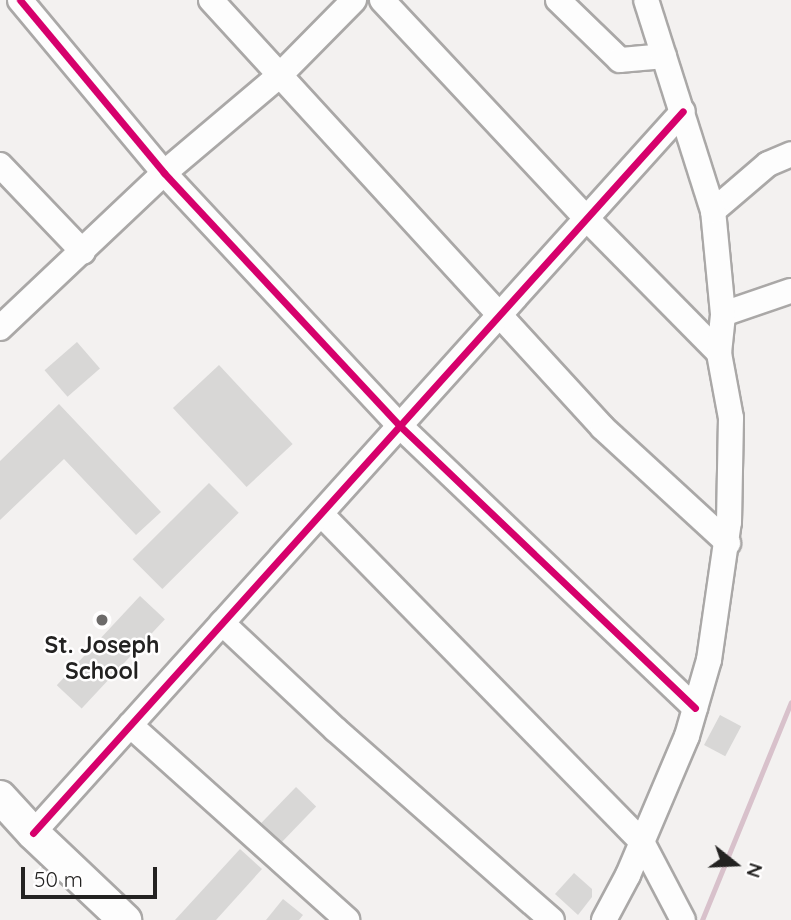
<!DOCTYPE html>
<html>
<head>
<meta charset="utf-8">
<style>
  body { margin:0 }
  #map { position:relative; width:791px; height:920px; overflow:hidden; background:#f3f1f0; font-family:Quicksand,sans-serif }
  div>[style] { position:absolute }
  .stream>* { height:5px; margin:-2.5px; padding:0 2.5px; transform-origin:2.5px; border-radius:2.5px; background:#d8c1cb }
  .building>* { inset:0; background:#d8d7d6; transform-origin:0 0 }
  .roads { filter:drop-shadow(2px 0 #aaa8a7) drop-shadow(-2px 0 #aaa8a7) drop-shadow(0 2px #aaa8a7) drop-shadow(0 -2px #aaa8a7) }
  .minor>* { height:24px; margin:-12px; padding:0 12px; transform-origin:12px; border-radius:12px; background:#fdfdfd }
  .major>* { height:32px; margin:-16px; padding:0 16px; transform-origin:16px; border-radius:16px; background:#fdfdfd }
  .cycleway>* { height:7px; margin:-3.5px; padding:0 3.5px; transform-origin:3.5px; border-radius:3.5px; background:#d6006c }
  .dots>* { width:19px; height:19px; translate:-50% -50%; box-sizing:border-box; border:4px solid #fffefe; border-radius:50% }
  span { translate:-50% -50%; white-space:nowrap; text-align:center; line-height:1.15; -webkit-text-stroke:5px #fffefe; paint-order:stroke }
  .poi-label { font-size:23px; color:#232221; font-weight:700 }
  .north { position:absolute; left:700px; top:829px; width:70px; height:70px; -webkit-text-stroke:5px #fffefe; paint-order:stroke; rotate:108deg; font-size:19px; font-weight:700; line-height:28px; text-align:center; color:#232221 }
  .north::after { content:''; display:block; margin:auto; width:24px; height:32px; background:#232221; clip-path:polygon(50% 0,100% 100%,50% 72%,0 100%) }
  .scale { position:absolute; left:21px; top:867px; width:136px; height:32px; box-sizing:border-box; border:4px solid #232221; border-top:0; padding-left:9px; font-size:21px; line-height:24px; white-space:nowrap; color:#232221; -webkit-text-stroke:5px #fffefe; paint-order:stroke }
</style>
</head>
<body>
<div id="map">
  <div class="stream">
    <div style="left:702px;top:920px;width:235px;rotate:-67.8deg"></div>
  </div>
  <div class="building">
    <div style="left:77px;top:342px;width:35px;height:43px;rotate:49deg"></div>
    <div style="left:219px;top:365px;width:108px;height:63px;rotate:47deg"></div>
    <div style="clip-path:polygon(59px 404px,161px 512px,136px 535px,64px 459px,0 520px,0 461px)"></div>
    <div style="left:209px;top:483px;width:42px;height:108px;rotate:45deg"></div>
    <div style="left:140px;top:596px;width:34px;height:122px;rotate:43deg"></div>
    <div style="left:720px;top:715px;width:24px;height:34px;rotate:28deg"></div>
    <div style="left:296px;top:787px;width:28px;height:50px;rotate:44deg"></div>
    <div style="clip-path:polygon(240px 849px,262px 869px,216px 920px,175px 920px)"></div>
    <div style="clip-path:polygon(574px 873px,592px 889px,592px 897px,578px 915px,555px 894px)"></div>
    <div style="clip-path:polygon(283px 899px,303px 915px,299px 920px,266px 920px)"></div>
  </div>
  <div class="roads">
    <div class="minor">
      <div style="left:20px;top:0;width:225px;rotate:50.2deg"></div>
      <div style="left:164px;top:173px;width:346px;rotate:47deg"></div>
      <div style="left:400px;top:426px;width:408px;rotate:43.7deg"></div>
      <div style="left:211px;top:0;width:580px;rotate:47.51deg"></div>
      <div style="left:603px;top:428px;width:170px;rotate:42.6deg"></div>
      <div style="left:382px;top:0;width:300px;rotate:46.9deg"></div>
      <div style="left:587px;top:219px;width:188px;rotate:45.4deg"></div>
      <div style="left:558px;top:0;width:86px;rotate:44.1deg"></div>
      <div style="left:620px;top:60px;width:44px;rotate:-5.2deg"></div>
      <div style="left:0;top:165px;width:120px;rotate:46.3deg"></div>
      <div style="left:713px;top:211px;width:72px;rotate:-40.5deg"></div>
      <div style="left:768px;top:164px;width:25px;rotate:-23deg"></div>
      <div style="left:723px;top:314px;width:71px;rotate:-18.9deg"></div>
      <div style="left:0;top:328px;width:226px;rotate:-43.4deg"></div>
      <div style="left:164px;top:173px;width:153px;rotate:-40.2deg"></div>
      <div style="left:281px;top:74px;width:104px;rotate:-45.4deg"></div>
      <div style="left:321px;top:514px;width:459px;rotate:45.6deg"></div>
      <div style="left:642px;top:842px;width:88px;rotate:62.3deg"></div>
      <div style="left:222px;top:623px;width:155px;rotate:43.2deg"></div>
      <div style="left:335px;top:729px;width:289px;rotate:41.4deg"></div>
      <div style="left:130px;top:725px;width:292px;rotate:41.9deg"></div>
      <div style="left:33px;top:833px;width:971px;rotate:-48deg"></div>
      <div style="left:604px;top:920px;width:51px;rotate:-61.9deg"></div>
      <div style="left:628px;top:875px;width:151px;rotate:-67deg"></div>
      <div style="left:687px;top:736px;width:79px;rotate:-73.9deg"></div>
      <div style="left:709px;top:660px;width:139px;rotate:-81.8deg"></div>
      <div style="left:729px;top:522px;width:104px;rotate:-88.9deg"></div>
      <div style="left:731px;top:418px;width:66px;rotate:-100.5deg"></div>
      <div style="left:719px;top:353px;width:39px;rotate:-84deg"></div>
      <div style="left:723px;top:314px;width:103px;rotate:-95.5deg"></div>
      <div style="left:713px;top:211px;width:221px;rotate:-107.6deg"></div>
    </div>
    <div class="major">
      <div style="left:0;top:797px;width:49px;rotate:47.5deg"></div>
      <div style="left:33px;top:833px;width:127px;rotate:43.4deg"></div>
    </div>
  </div>
  <div class="cycleway">
    <div style="left:20px;top:0;width:225px;rotate:50.2deg"></div>
    <div style="left:164px;top:173px;width:346px;rotate:47deg"></div>
    <div style="left:400px;top:426px;width:408px;rotate:43.7deg"></div>
    <div style="left:33px;top:833px;width:971px;rotate:-48deg"></div>
  </div>
  <div class="dots">
    <div style="left:102px;top:620px;background:#6c6a69"></div>
  </div>
  <div class="poi-label">
    <span style="left:102px;top:658px">St. Joseph<br>School</span>
  </div>
  <div class="north">N</div>
  <div class="scale">50 m</div>
</div>
</body>
</html>
